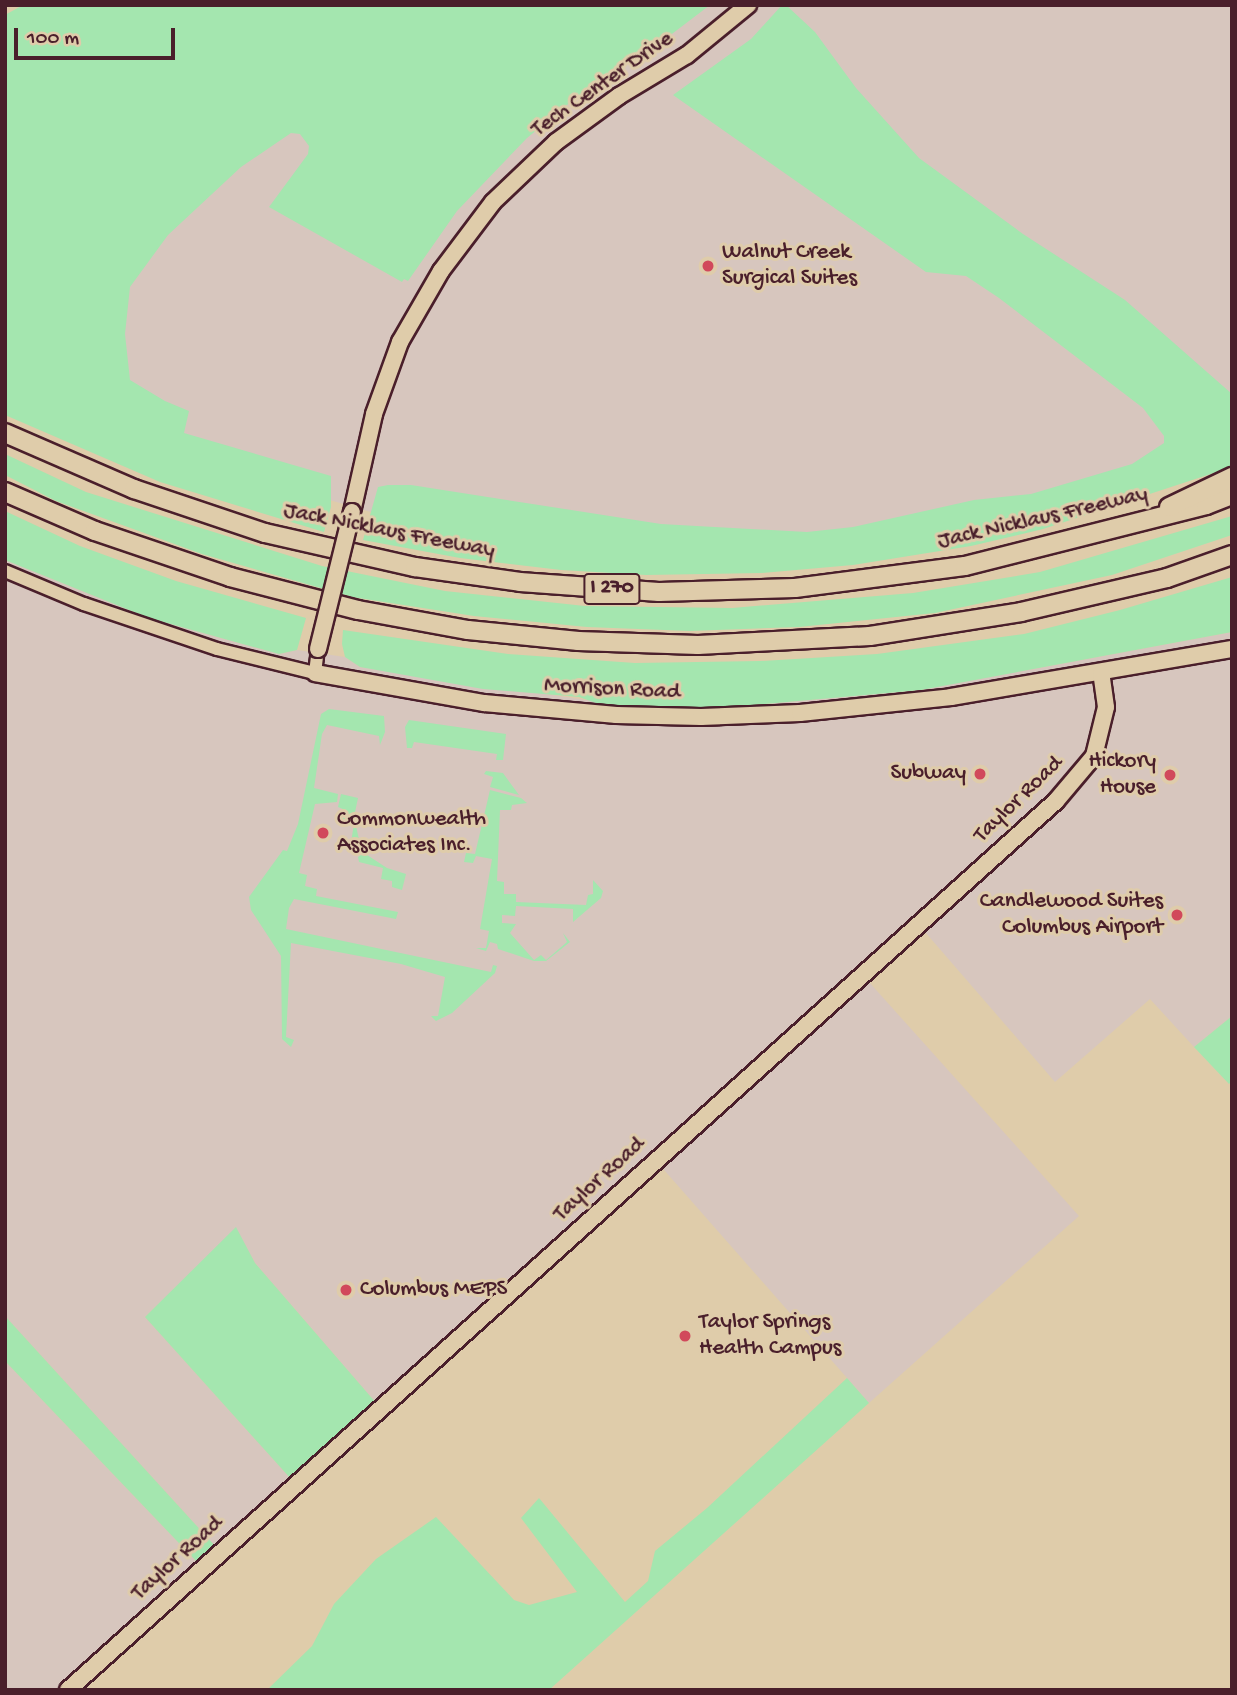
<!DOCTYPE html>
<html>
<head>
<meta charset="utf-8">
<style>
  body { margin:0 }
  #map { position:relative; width:1237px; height:1695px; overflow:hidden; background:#dfccaa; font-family:"Gochi Hand",sans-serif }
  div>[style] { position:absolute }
  .built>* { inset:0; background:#d7c6be }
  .green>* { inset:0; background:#a4e6af }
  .roads { filter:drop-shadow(2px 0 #4a1f2b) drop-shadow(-2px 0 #4a1f2b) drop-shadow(0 2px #4a1f2b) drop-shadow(0 -2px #4a1f2b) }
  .minor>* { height:12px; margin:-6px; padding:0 6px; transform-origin:6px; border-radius:6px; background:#dfccaa }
  .major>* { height:16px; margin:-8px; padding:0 8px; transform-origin:8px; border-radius:8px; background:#dfccaa }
  .highway>* { height:18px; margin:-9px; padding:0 9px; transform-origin:9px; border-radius:9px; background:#dfccaa }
  .bridges { filter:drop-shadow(2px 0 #4a1f2b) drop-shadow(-2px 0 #4a1f2b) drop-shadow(0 2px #4a1f2b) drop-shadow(0 -2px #4a1f2b) }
  .major-bridge>* { height:16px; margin:-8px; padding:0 8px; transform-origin:8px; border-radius:8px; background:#dfccaa }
  .dots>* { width:19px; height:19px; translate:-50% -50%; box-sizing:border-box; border:4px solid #dfccaa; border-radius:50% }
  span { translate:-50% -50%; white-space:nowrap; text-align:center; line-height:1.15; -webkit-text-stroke:6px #dfccaa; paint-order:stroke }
  .shield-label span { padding:2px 5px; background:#dfccaa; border:2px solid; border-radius:5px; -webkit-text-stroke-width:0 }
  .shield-label { font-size:21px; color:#4a1f2b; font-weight:700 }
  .street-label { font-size:23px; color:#4a1f2b }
  .poi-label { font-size:23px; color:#4a1f2b }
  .left { translate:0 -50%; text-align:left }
  .right { translate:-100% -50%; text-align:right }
  .frame { position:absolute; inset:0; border:7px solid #4a1f2b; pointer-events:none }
  .scale { position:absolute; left:14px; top:28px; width:161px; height:32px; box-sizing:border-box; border:4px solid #4a1f2b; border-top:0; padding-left:9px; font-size:21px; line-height:24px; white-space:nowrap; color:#4a1f2b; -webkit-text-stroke:5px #dfccaa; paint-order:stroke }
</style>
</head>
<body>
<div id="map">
  <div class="built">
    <div style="clip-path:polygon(396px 5px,1232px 5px,1232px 430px,1113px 484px,886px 542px,429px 529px,196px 461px,5px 344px)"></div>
    <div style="clip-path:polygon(5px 560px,149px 618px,279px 654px,297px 650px,345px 657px,360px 667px,641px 708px,732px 707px,920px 690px,1232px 632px,1232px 1016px,1194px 1047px,1150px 999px,1055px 1082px,925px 932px,869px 982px,1079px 1216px,869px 1403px,650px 1154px,377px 1404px,255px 1263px,236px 1228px,145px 1317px,291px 1479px,216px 1547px,5px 1316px)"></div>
    <div style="clip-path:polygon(5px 1361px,198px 1563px,74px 1690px,5px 1690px)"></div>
  </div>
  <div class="green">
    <div style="clip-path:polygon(23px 5px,710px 5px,660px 43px,573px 100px,527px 138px,457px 211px,408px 281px,404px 279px,402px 282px,269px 207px,308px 154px,309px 146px,300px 134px,291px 133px,241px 167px,168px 235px,130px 287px,125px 334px,130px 380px,165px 401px,189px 411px,184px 433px,331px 476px,331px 507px,324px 532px,160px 482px,5px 415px,5px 15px)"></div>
    <div style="clip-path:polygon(782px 5px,786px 5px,815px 32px,856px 88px,919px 158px,1023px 234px,1125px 300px,1232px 394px,1232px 467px,1043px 529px,971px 546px,853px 565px,762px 573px,646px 575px,561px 570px,460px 558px,363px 540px,378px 487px,388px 485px,411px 485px,661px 524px,807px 532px,853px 527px,974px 500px,1031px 494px,1132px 464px,1164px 443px,1164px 436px,1143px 408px,999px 298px,966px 276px,926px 272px,673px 95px,751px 39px)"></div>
    <div style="clip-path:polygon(5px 454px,86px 492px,322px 566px,445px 591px,585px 606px,732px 608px,913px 593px,1040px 572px,1232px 516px,1232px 535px,1112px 575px,935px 613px,799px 627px,690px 631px,587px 627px,474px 616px,352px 597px,202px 554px,56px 501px,5px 475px)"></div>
    <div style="clip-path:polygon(5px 511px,80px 546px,176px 581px,306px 618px,297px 650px,279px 654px,149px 618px,5px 560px)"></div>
    <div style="clip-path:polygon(1232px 577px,1232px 632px,921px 690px,732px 707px,641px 708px,599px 704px,579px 697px,483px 689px,360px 667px,345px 657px,342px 644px,343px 630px,508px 654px,635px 663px,760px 661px,877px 654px,1024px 634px,1120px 610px)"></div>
    <div style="clip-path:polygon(329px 709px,384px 716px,385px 732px,380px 745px,379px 736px,327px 725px,322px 734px,314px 788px,338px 794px,337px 802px,315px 804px,299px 873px,307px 875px,305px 886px,317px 889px,316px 896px,398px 912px,396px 919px,294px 899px,289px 908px,286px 929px,491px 972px,493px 965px,497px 966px,495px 973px,452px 1013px,436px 1021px,431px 1016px,438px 1016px,445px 977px,401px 964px,291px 943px,286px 1037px,294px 1040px,291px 1047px,282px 1039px,281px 956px,251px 910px,249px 897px,283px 850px,287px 851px,298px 824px,321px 714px)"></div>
    <div style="clip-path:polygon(409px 720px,506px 734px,503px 760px,496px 760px,497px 754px,414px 742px,412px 748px,407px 748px,405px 727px)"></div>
    <div style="clip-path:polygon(486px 771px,503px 773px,519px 795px,490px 787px,493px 777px,484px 774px)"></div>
    <div style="clip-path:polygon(490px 790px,521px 798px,527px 803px,512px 805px,511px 810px,500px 810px,497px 881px,504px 882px,504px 894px,516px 894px,516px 902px,586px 905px,588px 895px,593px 894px,593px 880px,603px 891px,601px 898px,573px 922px,573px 909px,516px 906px,515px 916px,502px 915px,502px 923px,516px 924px,510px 933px,534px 960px,541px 955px,546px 960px,567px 942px,563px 933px,570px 942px,546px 961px,534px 961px,498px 949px,497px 944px,490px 942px,486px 951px,476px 948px,486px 948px,489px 931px,480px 929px,492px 859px,476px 856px,473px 863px,464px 862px,466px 853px,475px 854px)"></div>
    <div style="clip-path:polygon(341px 794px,358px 798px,354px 817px,360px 844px,351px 842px,354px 824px,342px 821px,345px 810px,338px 807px)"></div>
    <div style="clip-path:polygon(364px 853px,387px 868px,406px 874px,402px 890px,392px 887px,392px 881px,381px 879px,383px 868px,359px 862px,358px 857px)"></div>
    <div style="clip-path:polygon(1232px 1016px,1232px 1081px,1229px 1084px,1194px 1047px)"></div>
    <div style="clip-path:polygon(236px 1227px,255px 1263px,377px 1404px,291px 1479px,145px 1317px)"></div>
    <div style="clip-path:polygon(5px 1316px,216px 1547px,198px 1563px,5px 1361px)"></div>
    <div style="clip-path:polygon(847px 1378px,869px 1403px,549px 1690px,267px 1690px,312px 1646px,334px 1604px,376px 1559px,436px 1517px,514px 1600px,529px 1605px,577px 1592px,521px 1518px,539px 1498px,625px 1602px,648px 1581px,655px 1551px,707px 1508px)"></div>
  </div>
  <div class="roads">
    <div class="minor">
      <div style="left:5px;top:571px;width:86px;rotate:22.7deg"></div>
      <div style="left:84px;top:604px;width:140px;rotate:18.7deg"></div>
      <div style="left:217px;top:649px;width:101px;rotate:13.8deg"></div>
      <div style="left:315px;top:673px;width:24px;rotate:-83deg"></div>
    </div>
    <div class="major">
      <div style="left:352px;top:512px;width:100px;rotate:-77.3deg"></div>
      <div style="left:374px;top:414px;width:77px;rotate:-70.1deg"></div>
      <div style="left:400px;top:342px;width:82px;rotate:-60deg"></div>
      <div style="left:441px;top:271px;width:86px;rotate:-53deg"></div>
      <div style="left:493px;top:202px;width:87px;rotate:-43.6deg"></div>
      <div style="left:556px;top:142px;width:78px;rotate:-36.1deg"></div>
      <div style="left:619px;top:96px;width:79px;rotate:-31.1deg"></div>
      <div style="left:687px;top:55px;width:79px;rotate:-39.3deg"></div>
      <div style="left:315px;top:673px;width:172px;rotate:10.1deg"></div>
      <div style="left:484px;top:703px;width:133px;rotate:5.2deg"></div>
      <div style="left:616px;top:715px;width:85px;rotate:1.3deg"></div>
      <div style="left:701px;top:717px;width:99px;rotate:-2.3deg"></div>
      <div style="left:800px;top:713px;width:152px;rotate:-6deg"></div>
      <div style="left:951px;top:697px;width:285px;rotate:-9.7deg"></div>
      <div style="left:68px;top:1690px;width:1329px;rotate:-41.98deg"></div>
      <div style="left:1056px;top:801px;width:59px;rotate:-49.8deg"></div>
      <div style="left:1094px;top:756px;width:50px;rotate:-76.2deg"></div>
      <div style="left:1106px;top:707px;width:34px;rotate:-98deg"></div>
    </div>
    <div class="highway">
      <div style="left:5px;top:433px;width:141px;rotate:23.5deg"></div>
      <div style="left:134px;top:489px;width:138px;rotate:18.6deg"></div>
      <div style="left:265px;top:533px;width:154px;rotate:12.8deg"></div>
      <div style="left:415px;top:567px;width:106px;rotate:8.1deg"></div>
      <div style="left:520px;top:582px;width:139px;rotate:4.1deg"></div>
      <div style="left:659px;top:592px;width:136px;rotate:-1.7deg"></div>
      <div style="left:795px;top:588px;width:171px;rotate:-7.4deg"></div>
      <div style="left:965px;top:566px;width:249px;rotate:-14.2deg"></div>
      <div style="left:1206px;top:505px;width:28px;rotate:-21deg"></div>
      <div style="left:5px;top:492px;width:98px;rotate:23.4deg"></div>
      <div style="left:95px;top:531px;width:143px;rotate:18.8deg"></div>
      <div style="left:230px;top:577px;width:132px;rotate:14.5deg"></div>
      <div style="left:358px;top:610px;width:112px;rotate:10.3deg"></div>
      <div style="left:468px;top:630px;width:111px;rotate:5.7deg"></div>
      <div style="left:578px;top:641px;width:120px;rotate:1.9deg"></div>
      <div style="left:698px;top:645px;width:172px;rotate:-3deg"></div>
      <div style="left:870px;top:636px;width:153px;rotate:-9deg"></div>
      <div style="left:1021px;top:612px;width:150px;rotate:-13.1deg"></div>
      <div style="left:1167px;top:578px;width:69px;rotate:-19.5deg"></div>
      <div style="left:1169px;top:507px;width:70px;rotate:-25.5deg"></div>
    </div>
  </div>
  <div class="bridges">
    <div class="major-bridge">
      <div style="left:318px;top:649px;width:141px;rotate:-76.1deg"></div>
    </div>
  </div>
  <div class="dots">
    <div style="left:708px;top:266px;background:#d1495b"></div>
    <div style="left:980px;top:774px;background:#d1495b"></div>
    <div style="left:1170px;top:775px;background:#d1495b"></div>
    <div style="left:323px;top:833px;background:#d1495b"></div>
    <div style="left:1177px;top:915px;background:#d1495b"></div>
    <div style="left:346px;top:1290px;background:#d1495b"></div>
    <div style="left:685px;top:1336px;background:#d1495b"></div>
  </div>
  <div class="shield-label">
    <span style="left:612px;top:589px">I 270</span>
  </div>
  <div class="street-label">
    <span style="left:603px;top:85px;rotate:-35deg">Tech Center Drive</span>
    <span style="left:1043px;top:519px;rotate:-13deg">Jack Nicklaus Freeway</span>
    <span style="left:389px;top:532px;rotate:11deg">Jack Nicklaus Freeway</span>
    <span style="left:612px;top:690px;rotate:3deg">Morrison Road</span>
    <span style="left:1019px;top:800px;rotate:-44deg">Taylor Road</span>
    <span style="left:600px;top:1180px;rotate:-42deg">Taylor Road</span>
    <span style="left:178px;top:1559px;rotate:-42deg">Taylor Road</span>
  </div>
  <div class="poi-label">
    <span class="left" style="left:722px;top:266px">Walnut Creek<br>Surgical Suites</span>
    <span class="right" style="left:1156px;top:775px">Hickory<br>House</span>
    <span class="right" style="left:966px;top:774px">Subway</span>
    <span class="left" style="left:337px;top:833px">Commonwealth<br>Associates Inc.</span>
    <span class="right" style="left:1163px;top:915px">Candlewood Suites<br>Columbus Airport</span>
    <span class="left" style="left:360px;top:1290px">Columbus MEPS</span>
    <span class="left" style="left:699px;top:1336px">Taylor Springs<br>Health Campus</span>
  </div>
  <div class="frame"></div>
  <div class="scale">100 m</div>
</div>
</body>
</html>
